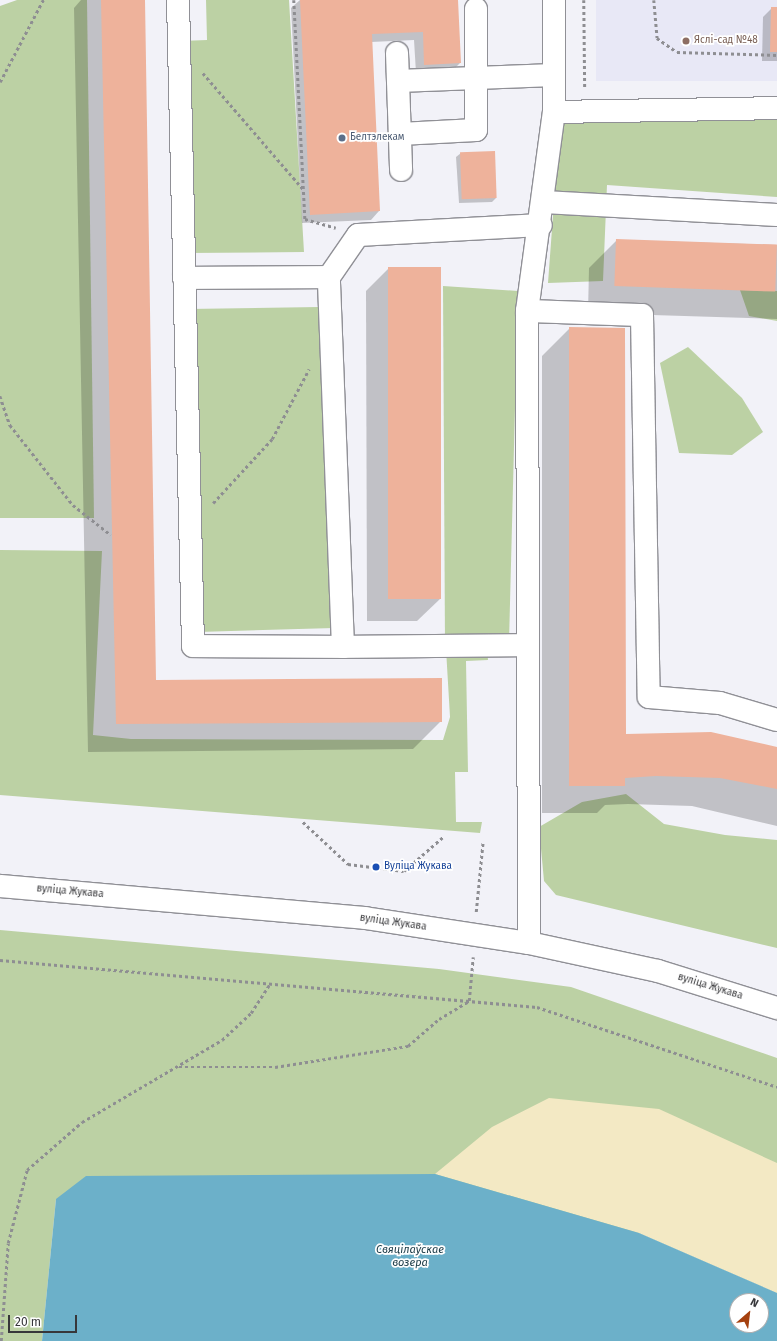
<!DOCTYPE html>
<html>
<head>
<meta charset="utf-8">
<style>
  body { margin:0 }
  #map { position:relative; width:777px; height:1341px; overflow:hidden; background:#f2f2f8; font-family:"Fira Sans",sans-serif }
  div>[style] { position:absolute }
  .built>* { inset:0; background:#e8e8f6; transform-origin:0 0 }
  .green>* { inset:0; background:#bcd1a4 }
  .sand>* { inset:0; background:#f3e9c4 }
  .water>* { inset:0; background:#6cb0c9 }
  .shadow>* { inset:0; background:#0003 }
  .building>* { inset:0; background:#eeb29b; transform-origin:0 0 }
  .path>* { height:2.5px; margin-top:-1.25px; transform-origin:0; background:repeating-linear-gradient(90deg,#8e8e92 0 3px,transparent 0 6px) }
  .roads { filter:drop-shadow(1px 0 #909096) drop-shadow(-1px 0 #909096) drop-shadow(0 1px #909096) drop-shadow(0 -1px #909096) }
  .minor>* { height:22px; margin:-11px; padding:0 11px; transform-origin:11px; border-radius:11px; background:#fff }
  .dots>* { width:11px; height:11px; translate:-50% -50%; box-sizing:border-box; border:2px solid #fff; border-radius:50% }
  span { translate:-50% -50%; white-space:nowrap; text-align:center; line-height:1.15; -webkit-text-stroke:3.5px #fff; paint-order:stroke }
  .education-label { font-size:10px; color:#785e54 }
  .left { translate:0 -50%; text-align:left }
  .service-label { font-size:10px; color:#4e5e75 }
  .transit-label { font-size:10px; color:#164399 }
  .street-label { font-size:10px; color:#37373a }
  .water-label { font-size:11px; color:#193945; font-style:italic }
  .north { position:absolute; left:729px; top:1293px; width:40px; height:40px; box-sizing:border-box; background:#fff; border:1px solid #afafb0; border-radius:50%; rotate:28deg; font-size:11px; font-weight:700; line-height:16px; text-align:center; color:#37373a }
  .north::after { content:''; display:block; margin:auto; width:14px; height:18px; background:#a5410f; clip-path:polygon(50% 0,100% 100%,50% 72%,0 100%) }
  .scale { position:absolute; left:8px; top:1315px; width:69px; height:18px; box-sizing:border-box; border:2px solid #37373a; border-top:0; padding-left:5px; font-size:12px; line-height:14px; white-space:nowrap; color:#37373a; -webkit-text-stroke:3px #fff; paint-order:stroke }
</style>
</head>
<body>
<div id="map">
  <div class="built">
    <div style="left:596px;top:0;width:181px;height:81px"></div>
  </div>
  <div class="green">
    <div style="clip-path:polygon(17px 0,87px 0,94px 518px,0 518px,0 6px)"></div>
    <div style="clip-path:polygon(206px 0,289px 0,304px 252px,187px 253px,181px 41px,207px 40px)"></div>
    <div style="clip-path:polygon(777px 118px,777px 197px,607px 185px,603px 281px,548px 283px,560px 121px)"></div>
    <div style="clip-path:polygon(319px 286px,334px 628px,198px 632px,188px 309px,319px 307px)"></div>
    <div style="clip-path:polygon(443px 286px,518px 291px,509px 642px,445px 643px)"></div>
    <div style="clip-path:polygon(740px 290px,777px 291px,777px 321px,749px 316px)"></div>
    <div style="clip-path:polygon(688px 347px,742px 398px,763px 432px,732px 455px,679px 453px,660px 363px)"></div>
    <div style="clip-path:polygon(0 550px,102px 551px,93px 735px,131px 739px,443px 740px,450px 717px,446px 649px,487px 649px,488px 660px,466px 661px,468px 772px,455px 772px,456px 822px,482px 822px,480px 833px,0 795px)"></div>
    <div style="clip-path:polygon(626px 794px,664px 824px,725px 835px,777px 840px,777px 948px,556px 895px,544px 881px,539px 827px,582px 802px)"></div>
    <div style="clip-path:polygon(0 930px,439px 969px,571px 987px,777px 1058px,777px 1293px,639px 1233px,56px 1199px,42px 1341px,0 1341px)"></div>
  </div>
  <div class="sand">
    <div style="clip-path:polygon(549px 1098px,659px 1109px,777px 1163px,777px 1293px,639px 1233px,435px 1174px,492px 1127px)"></div>
  </div>
  <div class="water">
    <div style="clip-path:polygon(evenodd,435px 1174px,639px 1233px,777px 1293px,777px 1341px,42px 1341px,56px 1199px,86px 1176px,435px 1174px,737px 1301px,761px 1301px,761px 1325px,737px 1325px,737px 1301px)"></div>
  </div>
  <div class="shadow">
    <div style="clip-path:polygon(81px 0,144px 0,155px 681px,441px 721px,413px 749px,88px 752px,74px 8px)"></div>
    <div style="clip-path:polygon(300px 0,457px 0,460px 63px,451px 72px,416px 73px,414px 40px,371px 42px,379px 211px,371px 220px,302px 223px,291px 8px)"></div>
    <div style="clip-path:polygon(772px 8px,777px 8px,777px 61px,762px 61px,763px 17px)"></div>
    <div style="clip-path:polygon(461px 153px,496px 198px,492px 202px,459px 203px,456px 157px)"></div>
    <div style="clip-path:polygon(617px 240px,777px 245px,777px 319px,588px 313px,589px 268px)"></div>
    <div style="clip-path:polygon(389px 268px,440px 599px,417px 621px,367px 621px,366px 291px)"></div>
    <div style="clip-path:polygon(570px 328px,625px 735px,777px 749px,777px 826px,692px 806px,628px 804px,605px 805px,597px 813px,542px 813px,542px 356px)"></div>
  </div>
  <div class="building">
    <div style="clip-path:polygon(101px 0,145px 0,156px 680px,442px 678px,442px 722px,116px 724px)"></div>
    <div style="clip-path:polygon(300px 0,458px 0,461px 63px,424px 65px,423px 32px,372px 34px,380px 211px,310px 215px)"></div>
    <div style="clip-path:polygon(771px 7px,777px 7px,777px 52px,770px 52px)"></div>
    <div style="left:495px;top:151px;width:47px;height:35px;rotate:88deg"></div>
    <div style="left:616px;top:239px;width:161px;height:47px;rotate:2deg"></div>
    <div style="left:388px;top:267px;width:53px;height:332px"></div>
    <div style="clip-path:polygon(569px 327px,625px 328px,626px 734px,711px 732px,777px 747px,777px 789px,720px 778px,656px 776px,625px 778px,625px 786px,569px 786px)"></div>
  </div>
  <div class="path">
    <div style="left:294px;top:0;width:219px;rotate:87.1deg"></div>
    <div style="left:305px;top:219px;width:32px;rotate:16deg"></div>
    <div style="left:584px;top:0;width:89px;rotate:89.4deg"></div>
    <div style="left:654px;top:0;width:38px;rotate:85deg"></div>
    <div style="left:657px;top:38px;width:24px;rotate:35deg"></div>
    <div style="left:677px;top:52px;width:100px;rotate:1.7deg"></div>
    <div style="left:203px;top:73px;width:153px;rotate:49.2deg"></div>
    <div style="left:0;top:82px;width:93px;rotate:-62.3deg"></div>
    <div style="left:0;top:396px;width:31px;rotate:71deg"></div>
    <div style="left:10px;top:425px;width:102px;rotate:51.8deg"></div>
    <div style="left:73px;top:505px;width:48px;rotate:38.3deg"></div>
    <div style="left:213px;top:503px;width:87px;rotate:-47.3deg"></div>
    <div style="left:272px;top:439px;width:79px;rotate:-62.1deg"></div>
    <div style="left:303px;top:822px;width:62px;rotate:43deg"></div>
    <div style="left:348px;top:864px;width:56px;rotate:7.1deg"></div>
    <div style="left:404px;top:871px;width:53px;rotate:-41.2deg"></div>
    <div style="left:476px;top:912px;width:71px;rotate:-84.4deg"></div>
    <div style="left:0;top:960px;width:539px;rotate:5deg"></div>
    <div style="left:537px;top:1007px;width:253px;rotate:18.4deg"></div>
    <div style="left:179px;top:1067px;width:96px"></div>
    <div style="left:275px;top:1067px;width:135px;rotate:-9deg"></div>
    <div style="left:408px;top:1046px;width:41px;rotate:-41.1deg"></div>
    <div style="left:439px;top:1019px;width:35px;rotate:-31deg"></div>
    <div style="left:469px;top:1001px;width:44px;rotate:-84.8deg"></div>
    <div style="left:1px;top:1341px;width:98px;rotate:-85.9deg"></div>
    <div style="left:8px;top:1243px;width:75px;rotate:-75.4deg"></div>
    <div style="left:27px;top:1170px;width:73px;rotate:-41.1deg"></div>
    <div style="left:82px;top:1122px;width:162px;rotate:-30.4deg"></div>
    <div style="left:222px;top:1040px;width:40px;rotate:-43deg"></div>
    <div style="left:251px;top:1013px;width:35px;rotate:-57deg"></div>
  </div>
  <div class="roads">
    <div class="minor">
      <div style="left:178px;top:0;width:646px;rotate:88.67deg"></div>
      <div style="left:193px;top:646px;width:150px;rotate:0.4deg"></div>
      <div style="left:343px;top:647px;width:370px;rotate:-92.2deg"></div>
      <div style="left:329px;top:277px;width:51px;rotate:-55.4deg"></div>
      <div style="left:358px;top:235px;width:183px;rotate:-3.1deg"></div>
      <div style="left:397px;top:53px;width:117px;rotate:88deg"></div>
      <div style="left:398px;top:81px;width:156px;rotate:-2.2deg"></div>
      <div style="left:554px;top:112px;width:223px;rotate:-1deg"></div>
      <div style="left:400px;top:134px;width:76px;rotate:-3deg"></div>
      <div style="left:476px;top:130px;width:121px;rotate:-90deg"></div>
      <div style="left:544px;top:202px;width:233px;rotate:3.2deg"></div>
      <div style="left:184px;top:278px;width:145px;rotate:-0.4deg"></div>
      <div style="left:527px;top:311px;width:115px;rotate:2deg"></div>
      <div style="left:642px;top:315px;width:382px;rotate:89deg"></div>
      <div style="left:649px;top:697px;width:71px;rotate:4.8deg"></div>
      <div style="left:720px;top:703px;width:59px;rotate:16.6deg"></div>
      <div style="left:343px;top:647px;width:185px;rotate:-0.6deg"></div>
      <div style="left:0;top:886px;width:366px;rotate:5deg"></div>
      <div style="left:365px;top:918px;width:166px;rotate:8.7deg"></div>
      <div style="left:529px;top:943px;width:132px;rotate:12.2deg"></div>
      <div style="left:658px;top:971px;width:125px;rotate:17.3deg"></div>
      <div style="left:529px;top:943px;width:632px;rotate:-90.18deg"></div>
      <div style="left:527px;top:311px;width:201px;rotate:-82.3deg"></div>
      <div style="left:554px;top:112px;width:112px;rotate:-90deg"></div>
    </div>
  </div>
  <div class="dots">
    <div style="left:686px;top:41px;background:#8d6e63"></div>
    <div style="left:342px;top:138px;background:#5c6f8a"></div>
    <div style="left:376px;top:867px;background:#1a4fb4"></div>
  </div>
  <div class="education-label">
    <span class="left" style="left:694px;top:41px">Яслі-сад №48</span>
  </div>
  <div class="service-label">
    <span class="left" style="left:350px;top:138px">Белтэлекам</span>
  </div>
  <div class="transit-label">
    <span class="left" style="left:384px;top:867px">Вуліца Жукава</span>
  </div>
  <div class="street-label">
    <span style="left:70px;top:892px;rotate:5deg">вуліца Жукава</span>
    <span style="left:393px;top:923px;rotate:8deg">вуліца Жукава</span>
    <span style="left:710px;top:987px;rotate:17deg">вуліца Жукава</span>
  </div>
  <div class="water-label">
    <span style="left:410px;top:1257px">Свяцілаўскае<br>возера</span>
  </div>
  <div class="north">N</div>
  <div class="scale">20 m</div>
</div>
</body>
</html>
